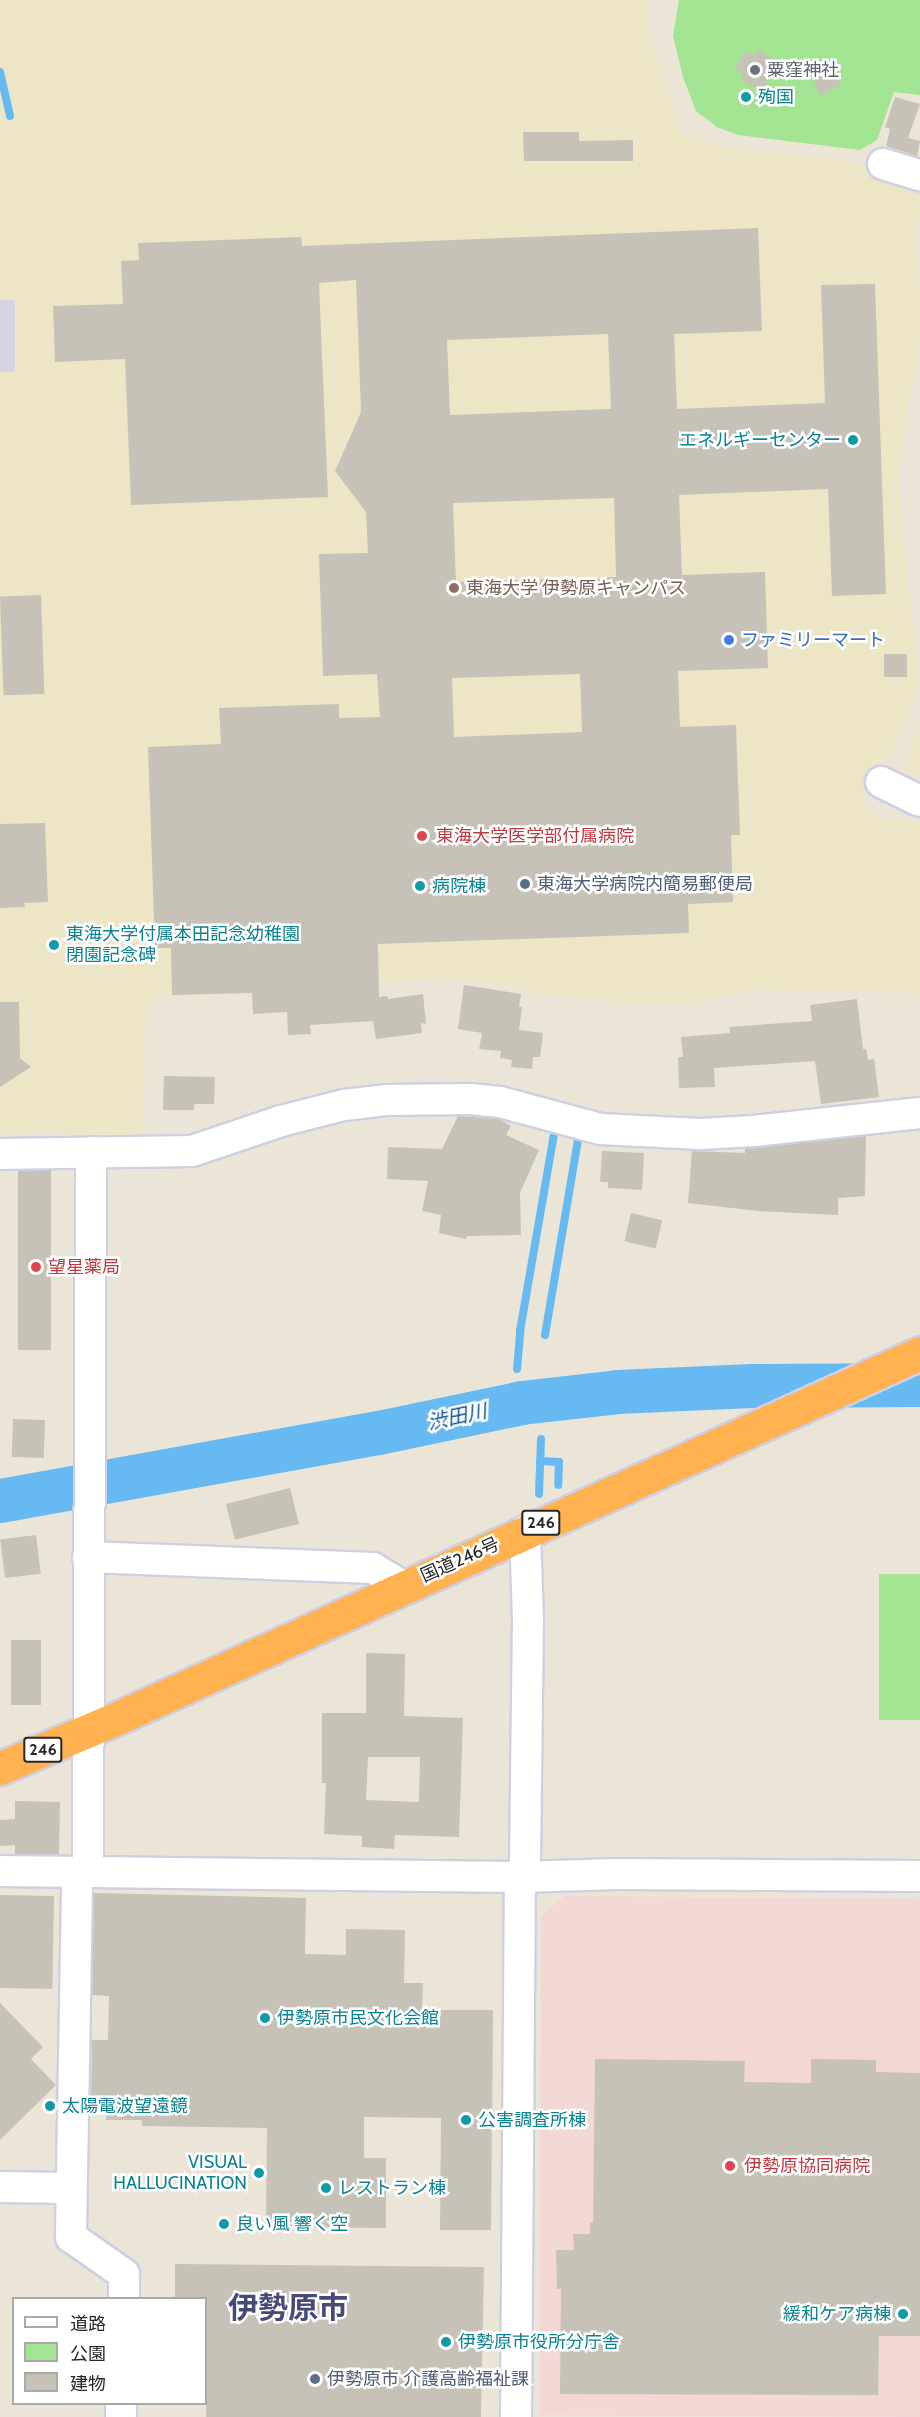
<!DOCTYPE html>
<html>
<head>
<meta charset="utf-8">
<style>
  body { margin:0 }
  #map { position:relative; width:920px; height:2417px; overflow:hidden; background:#ebe5d8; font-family:Cabin,"Noto Sans JP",sans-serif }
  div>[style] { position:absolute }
  .education>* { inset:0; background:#ede6c6 }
  .medical>* { inset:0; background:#f2d7d5 }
  .airport>* { inset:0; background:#d4d4e3; transform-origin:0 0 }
  .green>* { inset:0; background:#a3e492; transform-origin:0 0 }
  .stream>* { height:8px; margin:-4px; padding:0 4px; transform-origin:4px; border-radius:4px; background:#67baf1 }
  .river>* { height:44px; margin:-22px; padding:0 22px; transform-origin:22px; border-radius:22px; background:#67baf1 }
  .building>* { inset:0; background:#c6c2b8; transform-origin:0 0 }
  .roads { filter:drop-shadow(2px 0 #cecfe1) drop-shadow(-2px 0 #cecfe1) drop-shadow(0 2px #cecfe1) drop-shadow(0 -2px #cecfe1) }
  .minor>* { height:30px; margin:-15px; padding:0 15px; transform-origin:15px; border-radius:15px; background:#fff }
  .highway>* { height:33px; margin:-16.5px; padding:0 16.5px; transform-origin:16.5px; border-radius:16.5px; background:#ffb24f }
  .dots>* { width:16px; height:16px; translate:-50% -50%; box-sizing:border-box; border:3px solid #fff; border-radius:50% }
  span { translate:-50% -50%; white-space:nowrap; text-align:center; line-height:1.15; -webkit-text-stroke:5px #fff; paint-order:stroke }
  .shield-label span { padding:2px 4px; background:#fff; border:2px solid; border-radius:4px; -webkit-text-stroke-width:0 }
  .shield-label { font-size:16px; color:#272727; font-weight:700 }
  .worship-label { font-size:18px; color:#5b616d }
  .left { translate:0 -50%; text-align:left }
  .culture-label { font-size:18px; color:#0d838f }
  .right { translate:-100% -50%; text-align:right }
  .education-label { font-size:18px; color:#785e54 }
  .shop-label { font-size:18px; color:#366cbe }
  .health-label { font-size:18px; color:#be3a42 }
  .service-label { font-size:18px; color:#4e5e75 }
  .street-label { font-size:18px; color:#272727 }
  .water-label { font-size:20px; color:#0a5599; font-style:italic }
  .town-label { font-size:30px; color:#474a79; font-weight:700 }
  .legend { position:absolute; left:12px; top:2297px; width:195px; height:108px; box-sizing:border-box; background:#fff; border:2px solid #a9a9a9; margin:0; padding:8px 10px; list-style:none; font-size:18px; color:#272727 }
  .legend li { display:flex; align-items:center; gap:12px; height:30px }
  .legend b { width:30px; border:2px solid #a9a9a9 }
</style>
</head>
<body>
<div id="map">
  <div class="education">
    <div style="clip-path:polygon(0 0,651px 0,646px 14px,647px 30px,682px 133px,730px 148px,845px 160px,920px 183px,920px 209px,914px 243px,920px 289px,920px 341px,901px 449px,899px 488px,919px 689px,892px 749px,878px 765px,860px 802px,882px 819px,920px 822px,920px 993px,751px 990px,698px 1002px,634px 1004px,524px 992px,523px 987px,443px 977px,370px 984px,153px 998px,153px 1004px,145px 1004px,144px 1129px,139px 1135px,49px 1132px,0 1134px)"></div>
    <div style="clip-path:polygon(920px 725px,920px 778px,906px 772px,905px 763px)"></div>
  </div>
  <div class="medical">
    <div style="clip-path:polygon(564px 1896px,920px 1899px,920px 2417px,540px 2415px,541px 1917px)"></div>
  </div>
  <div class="airport">
    <div style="left:0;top:300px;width:15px;height:72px"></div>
  </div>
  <div class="green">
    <div style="clip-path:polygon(679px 0,920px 0,920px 95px,894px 92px,877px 140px,860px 150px,738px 135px,717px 127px,696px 111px,683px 77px,673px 36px)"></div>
    <div style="left:879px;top:1574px;width:41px;height:146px"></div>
  </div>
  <div class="stream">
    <div style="left:0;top:72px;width:45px;rotate:77.2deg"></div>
    <div style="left:545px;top:1335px;width:205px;rotate:-80.4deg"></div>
    <div style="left:517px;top:1369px;width:38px;rotate:-85deg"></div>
    <div style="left:520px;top:1331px;width:199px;rotate:-80.2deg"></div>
    <div style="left:517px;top:1387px;width:17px;rotate:73deg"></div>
    <div style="left:540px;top:1461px;width:19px;rotate:3deg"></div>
    <div style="left:559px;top:1462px;width:23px;rotate:92deg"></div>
    <div style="left:539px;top:1494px;width:55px;rotate:-87.9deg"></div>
  </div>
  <div class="river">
    <div style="left:0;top:1501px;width:385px;rotate:-10.2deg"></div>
    <div style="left:379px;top:1433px;width:146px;rotate:-11.8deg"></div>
    <div style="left:522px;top:1403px;width:97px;rotate:-6.5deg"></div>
    <div style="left:618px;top:1392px;width:134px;rotate:-2.6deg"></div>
    <div style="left:752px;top:1386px;width:168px;rotate:-0.3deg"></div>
  </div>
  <div class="building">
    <div style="clip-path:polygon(758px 50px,778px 61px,762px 92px,741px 80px,744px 74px,735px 69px,745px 51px,755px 56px)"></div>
    <div style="left:830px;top:62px;width:26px;height:23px;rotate:65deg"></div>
    <div style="clip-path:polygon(895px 97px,920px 104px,908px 138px,920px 141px,917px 156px,886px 146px,890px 129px,885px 127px)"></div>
    <div style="clip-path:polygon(523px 132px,579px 132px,579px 141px,633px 140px,633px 161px,524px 161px)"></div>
    <div style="clip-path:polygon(evenodd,758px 228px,762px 331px,674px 334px,677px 409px,825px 403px,821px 285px,875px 284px,886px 594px,832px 596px,828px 489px,679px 495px,682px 575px,765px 572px,768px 668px,678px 671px,680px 727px,736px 725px,740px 835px,731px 835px,733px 902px,688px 904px,689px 933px,378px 944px,379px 997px,387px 996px,388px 999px,423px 994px,426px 1024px,421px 1023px,422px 1033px,376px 1039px,373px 1021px,310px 1025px,311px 1034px,288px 1035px,287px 1012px,253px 1014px,252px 993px,172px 995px,171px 948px,155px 948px,148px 747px,221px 744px,219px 708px,339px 704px,339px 718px,380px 717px,377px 674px,323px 676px,319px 554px,368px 553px,366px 512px,335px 471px,361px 412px,356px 280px,319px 283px,328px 497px,131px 505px,125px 359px,55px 362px,53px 306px,123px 304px,121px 261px,139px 260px,138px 243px,301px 237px,302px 246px,758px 228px,608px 334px,611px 409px,450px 415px,447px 340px,608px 334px,758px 228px,614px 498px,616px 577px,456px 582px,453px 503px,614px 498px,758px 228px,580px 674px,582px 732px,454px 737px,452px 678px,580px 674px)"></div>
    <div style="left:41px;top:595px;width:99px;height:41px;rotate:88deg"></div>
    <div style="left:907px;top:654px;width:23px;height:23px;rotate:90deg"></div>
    <div style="clip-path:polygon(45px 823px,48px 902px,24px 903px,25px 907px,0 908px,0 824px)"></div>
    <div style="clip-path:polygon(464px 985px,521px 994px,519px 1007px,522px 1007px,519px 1030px,543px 1033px,540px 1057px,533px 1057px,532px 1069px,511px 1067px,512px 1060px,500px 1058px,501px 1051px,479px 1049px,482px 1033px,458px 1029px)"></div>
    <div style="clip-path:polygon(857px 999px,863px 1049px,866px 1049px,868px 1060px,874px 1059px,879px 1097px,821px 1104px,815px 1061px,714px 1068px,715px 1087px,679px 1088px,678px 1057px,683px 1057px,681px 1037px,730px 1033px,729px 1027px,812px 1021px,810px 1005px)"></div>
    <div style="clip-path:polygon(0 1002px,19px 1002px,20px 1058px,31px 1067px,0 1087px)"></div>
    <div style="clip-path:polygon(164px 1076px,215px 1077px,214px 1104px,194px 1104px,194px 1110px,163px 1110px)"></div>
    <div style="clip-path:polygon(458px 1116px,498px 1119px,511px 1126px,506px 1135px,539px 1150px,520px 1193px,521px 1235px,467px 1236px,466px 1239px,439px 1233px,441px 1215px,422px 1211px,428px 1181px,387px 1179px,388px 1147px,442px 1149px)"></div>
    <div style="clip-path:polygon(866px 1136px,865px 1196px,838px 1198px,838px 1215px,758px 1211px,688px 1203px,692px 1151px,745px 1153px,745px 1149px)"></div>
    <div style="clip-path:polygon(602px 1151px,644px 1153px,642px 1190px,608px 1188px,608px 1182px,600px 1182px)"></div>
    <div style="left:51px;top:1170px;width:180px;height:33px;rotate:90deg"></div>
    <div style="left:631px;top:1213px;width:32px;height:29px;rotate:13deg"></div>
    <div style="left:13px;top:1419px;width:32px;height:38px;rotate:2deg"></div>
    <div style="left:290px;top:1488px;width:37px;height:66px;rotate:76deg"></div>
    <div style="left:36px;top:1535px;width:39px;height:36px;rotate:83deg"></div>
    <div style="left:11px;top:1640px;width:30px;height:65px"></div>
    <div style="clip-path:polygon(evenodd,366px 1653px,405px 1654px,404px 1716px,463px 1718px,459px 1837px,395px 1835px,394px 1849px,362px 1847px,362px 1836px,324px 1834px,326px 1783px,322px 1783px,322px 1713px,366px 1713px,366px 1653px,368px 1757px,420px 1757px,419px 1802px,366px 1800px,368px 1757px)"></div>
    <div style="clip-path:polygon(15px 1801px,60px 1802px,59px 1854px,15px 1854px,15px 1845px,0 1846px,0 1820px,15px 1819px)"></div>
    <div style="clip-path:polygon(94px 1893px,306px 1898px,305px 1954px,346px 1955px,346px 1929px,405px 1930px,404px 1983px,423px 1983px,422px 2010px,493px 2010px,491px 2230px,440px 2230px,441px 2118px,364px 2117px,364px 2158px,386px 2158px,386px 2228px,266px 2227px,267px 2128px,142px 2126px,142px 2120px,106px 2120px,107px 2105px,91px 2105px,92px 2040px,108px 2040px,109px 1996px,92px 1995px)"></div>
    <div style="left:0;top:1895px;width:54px;height:93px;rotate:1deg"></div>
    <div style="clip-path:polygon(0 2003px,43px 2047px,31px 2059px,56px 2085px,0 2140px)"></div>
    <div style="clip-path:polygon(595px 2059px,745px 2061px,744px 2082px,811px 2083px,811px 2059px,876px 2060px,876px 2072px,920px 2073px,920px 2336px,879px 2336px,878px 2395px,560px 2394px,561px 2289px,557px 2289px,556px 2250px,574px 2250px,573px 2234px,590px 2234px,590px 2223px,593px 2222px)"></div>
    <div style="clip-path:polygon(175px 2264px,484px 2267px,481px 2417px,206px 2417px,206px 2298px,175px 2298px)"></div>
  </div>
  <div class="roads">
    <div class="minor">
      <div style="left:883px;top:164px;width:39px;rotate:17deg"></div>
      <div style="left:881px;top:782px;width:43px;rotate:26deg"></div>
      <div style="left:0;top:1154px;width:192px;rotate:-0.9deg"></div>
      <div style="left:192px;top:1151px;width:94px;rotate:-18.6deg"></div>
      <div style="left:281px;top:1121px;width:65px;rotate:-14.3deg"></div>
      <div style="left:344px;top:1105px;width:42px;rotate:-6.8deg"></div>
      <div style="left:386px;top:1100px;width:85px;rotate:-0.7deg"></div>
      <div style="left:471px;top:1099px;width:29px;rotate:6deg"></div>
      <div style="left:500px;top:1102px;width:104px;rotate:15.1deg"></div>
      <div style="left:600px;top:1129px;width:100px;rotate:2.9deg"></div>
      <div style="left:700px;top:1134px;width:54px;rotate:-3.2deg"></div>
      <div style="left:754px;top:1131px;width:167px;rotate:-6.2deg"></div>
      <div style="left:88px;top:1557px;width:285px;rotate:2.2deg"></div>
      <div style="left:373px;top:1568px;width:35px;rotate:31deg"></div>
      <div style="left:0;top:1871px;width:520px;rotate:0.66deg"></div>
      <div style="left:520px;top:1877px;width:97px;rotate:-1.8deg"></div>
      <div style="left:617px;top:1874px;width:303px;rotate:0.4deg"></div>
      <div style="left:88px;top:1872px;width:720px;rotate:-89.76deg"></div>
      <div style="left:77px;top:1888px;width:349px;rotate:91deg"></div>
      <div style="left:71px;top:2237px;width:65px;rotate:34.9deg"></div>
      <div style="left:124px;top:2274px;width:24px;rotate:90deg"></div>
      <div style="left:0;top:2187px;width:71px;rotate:0.8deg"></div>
      <div style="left:121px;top:2417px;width:13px;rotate:-90deg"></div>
      <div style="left:516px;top:2417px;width:540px;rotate:-89.58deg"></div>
      <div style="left:520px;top:1877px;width:16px;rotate:-72deg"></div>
      <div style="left:525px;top:1862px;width:243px;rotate:-89.3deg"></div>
      <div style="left:528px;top:1619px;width:88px;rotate:-92deg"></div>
    </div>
    <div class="highway">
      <div style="left:0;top:1768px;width:135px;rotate:-23.1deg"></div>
      <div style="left:124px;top:1715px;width:874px;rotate:-24.45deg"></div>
    </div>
  </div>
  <div class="dots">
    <div style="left:755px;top:70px;background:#6b7280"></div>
    <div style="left:746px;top:97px;background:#0f9aa8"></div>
    <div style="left:853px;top:440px;background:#0f9aa8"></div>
    <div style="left:454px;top:588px;background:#8d6e63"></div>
    <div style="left:729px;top:640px;background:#3f7fe0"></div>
    <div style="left:422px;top:836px;background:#e0444e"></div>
    <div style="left:525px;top:884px;background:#5c6f8a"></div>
    <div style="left:420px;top:886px;background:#0f9aa8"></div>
    <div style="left:54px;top:945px;background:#0f9aa8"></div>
    <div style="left:36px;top:1267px;background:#e0444e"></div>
    <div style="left:265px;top:2018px;background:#0f9aa8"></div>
    <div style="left:50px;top:2106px;background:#0f9aa8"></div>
    <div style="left:466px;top:2120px;background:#0f9aa8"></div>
    <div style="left:730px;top:2166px;background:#e0444e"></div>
    <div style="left:259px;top:2173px;background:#0f9aa8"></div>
    <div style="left:326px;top:2188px;background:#0f9aa8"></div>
    <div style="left:224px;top:2224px;background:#0f9aa8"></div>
    <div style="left:903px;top:2314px;background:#0f9aa8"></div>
    <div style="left:446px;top:2342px;background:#0f9aa8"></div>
    <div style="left:315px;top:2379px;background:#5c6f8a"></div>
  </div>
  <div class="shield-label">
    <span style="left:541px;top:1523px">246</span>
    <span style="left:43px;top:1750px">246</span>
  </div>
  <div class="worship-label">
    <span class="left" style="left:767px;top:70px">粟窪神社</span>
  </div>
  <div class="culture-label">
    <span class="left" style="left:758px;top:97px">殉国</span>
    <span class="right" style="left:841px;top:440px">エネルギーセンター</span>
    <span class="left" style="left:432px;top:886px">病院棟</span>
    <span class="left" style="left:66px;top:945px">東海大学付属本田記念幼稚園<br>閉園記念碑</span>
    <span class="left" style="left:277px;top:2018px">伊勢原市民文化会館</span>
    <span class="left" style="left:62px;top:2106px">太陽電波望遠鏡</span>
    <span class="left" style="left:478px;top:2120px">公害調査所棟</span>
    <span class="right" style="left:247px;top:2173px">VISUAL<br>HALLUCINATION</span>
    <span class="left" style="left:338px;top:2188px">レストラン棟</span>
    <span class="left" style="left:236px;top:2224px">良い風 響く空</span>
    <span class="right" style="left:891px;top:2314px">緩和ケア病棟</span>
    <span class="left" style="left:458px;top:2342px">伊勢原市役所分庁舎</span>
  </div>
  <div class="education-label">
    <span class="left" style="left:466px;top:588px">東海大学 伊勢原キャンパス</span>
  </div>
  <div class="shop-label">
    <span class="left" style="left:741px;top:640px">ファミリーマート</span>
  </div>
  <div class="health-label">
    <span class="left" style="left:436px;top:836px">東海大学医学部付属病院</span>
    <span class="left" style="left:48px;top:1267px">望星薬局</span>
    <span class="left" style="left:744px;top:2166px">伊勢原協同病院</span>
  </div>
  <div class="service-label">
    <span class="left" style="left:537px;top:884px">東海大学病院内簡易郵便局</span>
    <span class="left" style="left:327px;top:2379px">伊勢原市 介護高齢福祉課</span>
  </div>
  <div class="street-label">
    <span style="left:460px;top:1560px;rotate:-24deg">国道246号</span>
  </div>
  <div class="water-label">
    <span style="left:457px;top:1417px;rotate:-12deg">渋田川</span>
  </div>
  <div class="town-label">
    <span style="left:288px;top:2308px">伊勢原市</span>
  </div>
  <ul class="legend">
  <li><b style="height:8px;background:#fff"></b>道路</li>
  <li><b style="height:16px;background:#a3e492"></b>公園</li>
  <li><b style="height:16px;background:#c6c2b8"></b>建物</li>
  </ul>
</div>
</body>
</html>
